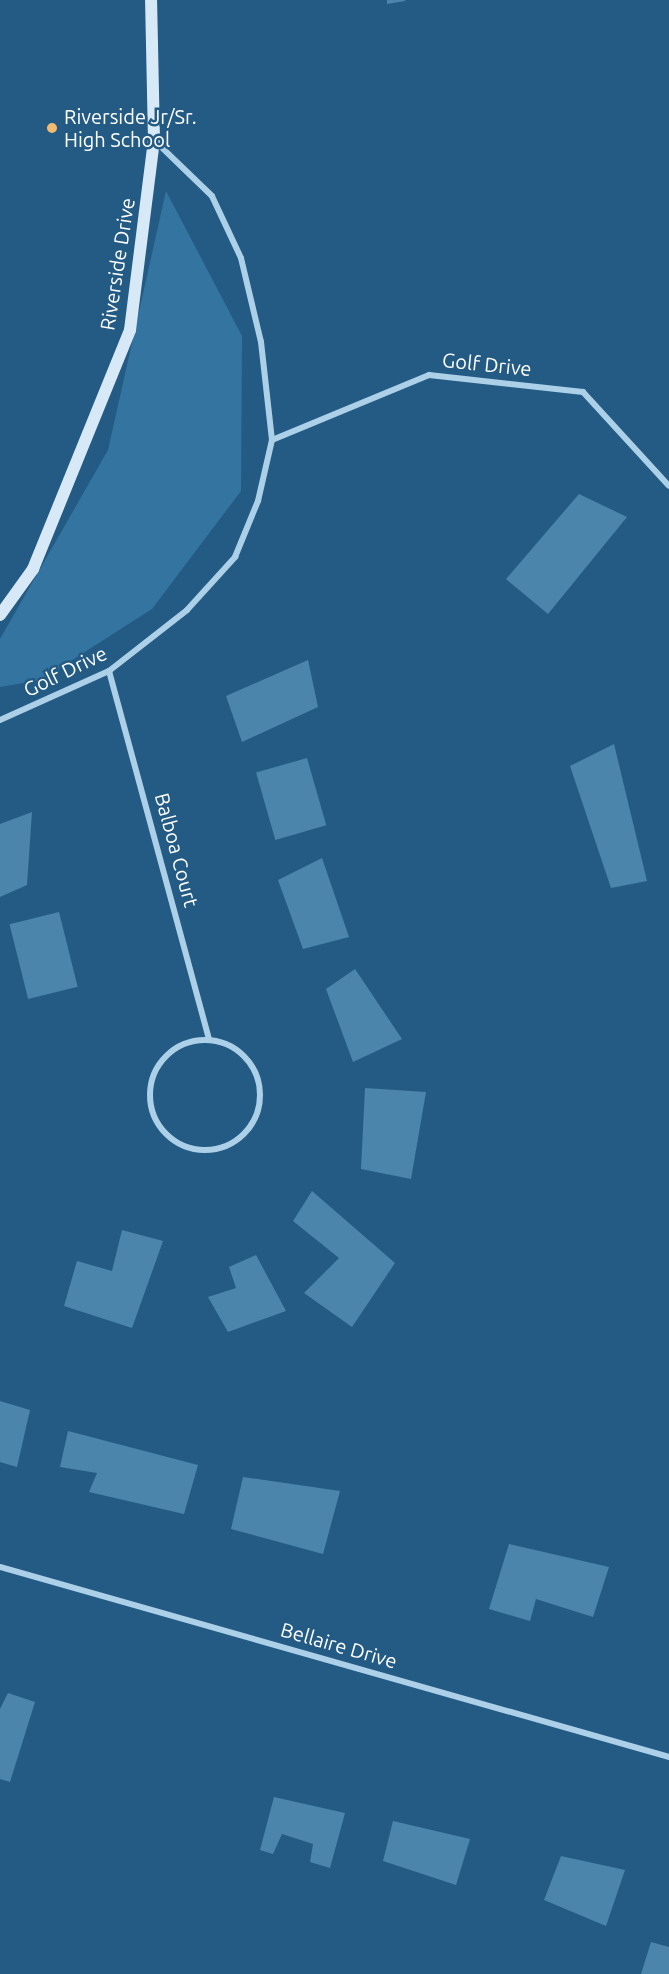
<!DOCTYPE html>
<html>
<head>
<meta charset="utf-8">
<style>
  body { margin:0 }
  #map { position:relative; width:669px; height:1974px; overflow:hidden; background:#235b84; font-family:Ubuntu,sans-serif }
  div>[style] { position:absolute }
  .green>* { inset:0; background:#3474a0 }
  .building>* { inset:0; background:#4b85ac; transform-origin:0 0 }
  .street>* { height:6px; margin:-3px; padding:0 3px; transform-origin:3px; border-radius:3px; background:#acd0e8 }
  .street>.ring { margin:-3px; padding:0; box-sizing:content-box; background:none; border:6px solid #acd0e8; border-radius:50% }
  .secondary>* { height:12px; margin:-6px; padding:0 6px; transform-origin:6px; border-radius:6px; background:#d7e9f7 }
  .dots>* { width:16px; height:16px; translate:-50% -50%; box-sizing:border-box; border:3px solid #235b84; border-radius:50% }
  span { translate:-50% -50%; white-space:nowrap; text-align:center; line-height:1.15; -webkit-text-stroke:5px #235b84; paint-order:stroke }
  .poi-label { font-size:20px; color:#fff }
  .left { translate:0 -50%; text-align:left }
  .street-label { font-size:20px; color:#fff }
</style>
</head>
<body>
<div id="map">
  <div class="green">
    <div style="clip-path:polygon(166px 191px,242px 336px,241px 491px,152px 609px,41px 680px,0 687px,0 639px,108px 450px)"></div>
  </div>
  <div class="building">
    <div style="clip-path:polygon(387px 0,405px 0,405px 1px,387px 4px)"></div>
    <div style="clip-path:polygon(579px 494px,627px 517px,548px 614px,506px 579px)"></div>
    <div style="clip-path:polygon(308px 660px,318px 707px,242px 742px,226px 696px)"></div>
    <div style="clip-path:polygon(614px 744px,647px 881px,611px 888px,570px 766px)"></div>
    <div style="left:307px;top:758px;width:70px;height:53px;rotate:74deg"></div>
    <div style="clip-path:polygon(32px 812px,27px 885px,0 897px,0 824px)"></div>
    <div style="clip-path:polygon(322px 858px,349px 937px,303px 949px,278px 880px)"></div>
    <div style="left:59px;top:912px;width:77px;height:51px;rotate:76deg"></div>
    <div style="clip-path:polygon(355px 969px,402px 1039px,353px 1062px,326px 989px)"></div>
    <div style="clip-path:polygon(365px 1088px,426px 1092px,411px 1179px,361px 1169px)"></div>
    <div style="clip-path:polygon(312px 1191px,395px 1263px,352px 1327px,304px 1293px,339px 1258px,293px 1221px)"></div>
    <div style="clip-path:polygon(122px 1230px,163px 1241px,132px 1328px,64px 1306px,77px 1261px,112px 1271px)"></div>
    <div style="clip-path:polygon(256px 1255px,286px 1311px,228px 1332px,208px 1297px,236px 1288px,229px 1267px)"></div>
    <div style="clip-path:polygon(0 1401px,30px 1410px,17px 1467px,0 1462px)"></div>
    <div style="clip-path:polygon(68px 1431px,198px 1465px,184px 1514px,89px 1492px,97px 1473px,60px 1467px)"></div>
    <div style="clip-path:polygon(243px 1477px,340px 1491px,323px 1554px,231px 1529px)"></div>
    <div style="clip-path:polygon(509px 1544px,609px 1567px,593px 1617px,536px 1599px,530px 1621px,489px 1609px)"></div>
    <div style="clip-path:polygon(8px 1693px,35px 1702px,10px 1782px,0 1779px,0 1709px)"></div>
    <div style="clip-path:polygon(274px 1797px,345px 1813px,330px 1868px,310px 1862px,313px 1844px,282px 1834px,273px 1854px,260px 1850px)"></div>
    <div style="clip-path:polygon(393px 1821px,470px 1839px,456px 1885px,383px 1861px)"></div>
    <div style="clip-path:polygon(561px 1856px,625px 1870px,606px 1926px,544px 1900px)"></div>
    <div style="clip-path:polygon(651px 1942px,669px 1947px,669px 1974px,641px 1974px)"></div>
  </div>
  <div class="street">
    <div style="left:272px;top:440px;width:170px;rotate:-22.5deg"></div>
    <div style="left:429px;top:375px;width:155px;rotate:6.3deg"></div>
    <div style="left:583px;top:392px;width:127px;rotate:47.5deg"></div>
    <div style="left:109px;top:671px;width:381px;rotate:74.8deg"></div>
    <div style="left:0;top:720px;width:120px;rotate:-24.2deg"></div>
    <div style="left:109px;top:671px;width:99px;rotate:-38deg"></div>
    <div style="left:187px;top:610px;width:72px;rotate:-47.8deg"></div>
    <div style="left:235px;top:557px;width:61px;rotate:-67.7deg"></div>
    <div style="left:258px;top:501px;width:63px;rotate:-77.1deg"></div>
    <div style="left:272px;top:440px;width:99px;rotate:-96.4deg"></div>
    <div style="left:261px;top:342px;width:86px;rotate:-103.4deg"></div>
    <div style="left:241px;top:258px;width:68px;rotate:-115.1deg"></div>
    <div style="left:212px;top:196px;width:79px;rotate:-136deg"></div>
    <div class="ring" style="left:150px;top:1040px;width:104px;height:104px"></div>
    <div style="left:0;top:1567px;width:695px;rotate:15.85deg"></div>
  </div>
  <div class="secondary">
    <div style="left:0;top:615px;width:57px;rotate:-54.3deg"></div>
    <div style="left:33px;top:569px;width:258px;rotate:-67.9deg"></div>
    <div style="left:130px;top:330px;width:192px;rotate:-82.8deg"></div>
    <div style="left:154px;top:140px;width:140px;rotate:-91.2deg"></div>
  </div>
  <div class="dots">
    <div style="left:52px;top:128px;background:#f3ba6f"></div>
  </div>
  <div class="poi-label">
    <span class="left" style="left:64px;top:128px">Riverside Jr/Sr.<br>High School</span>
  </div>
  <div class="street-label">
    <span style="left:117px;top:264px;rotate:-81deg">Riverside Drive</span>
    <span style="left:487px;top:364px;rotate:6deg">Golf Drive</span>
    <span style="left:65px;top:671px;rotate:-26deg">Golf Drive</span>
    <span style="left:177px;top:850px;rotate:75deg">Balboa Court</span>
    <span style="left:339px;top:1645px;rotate:16deg">Bellaire Drive</span>
  </div>
</div>
</body>
</html>
